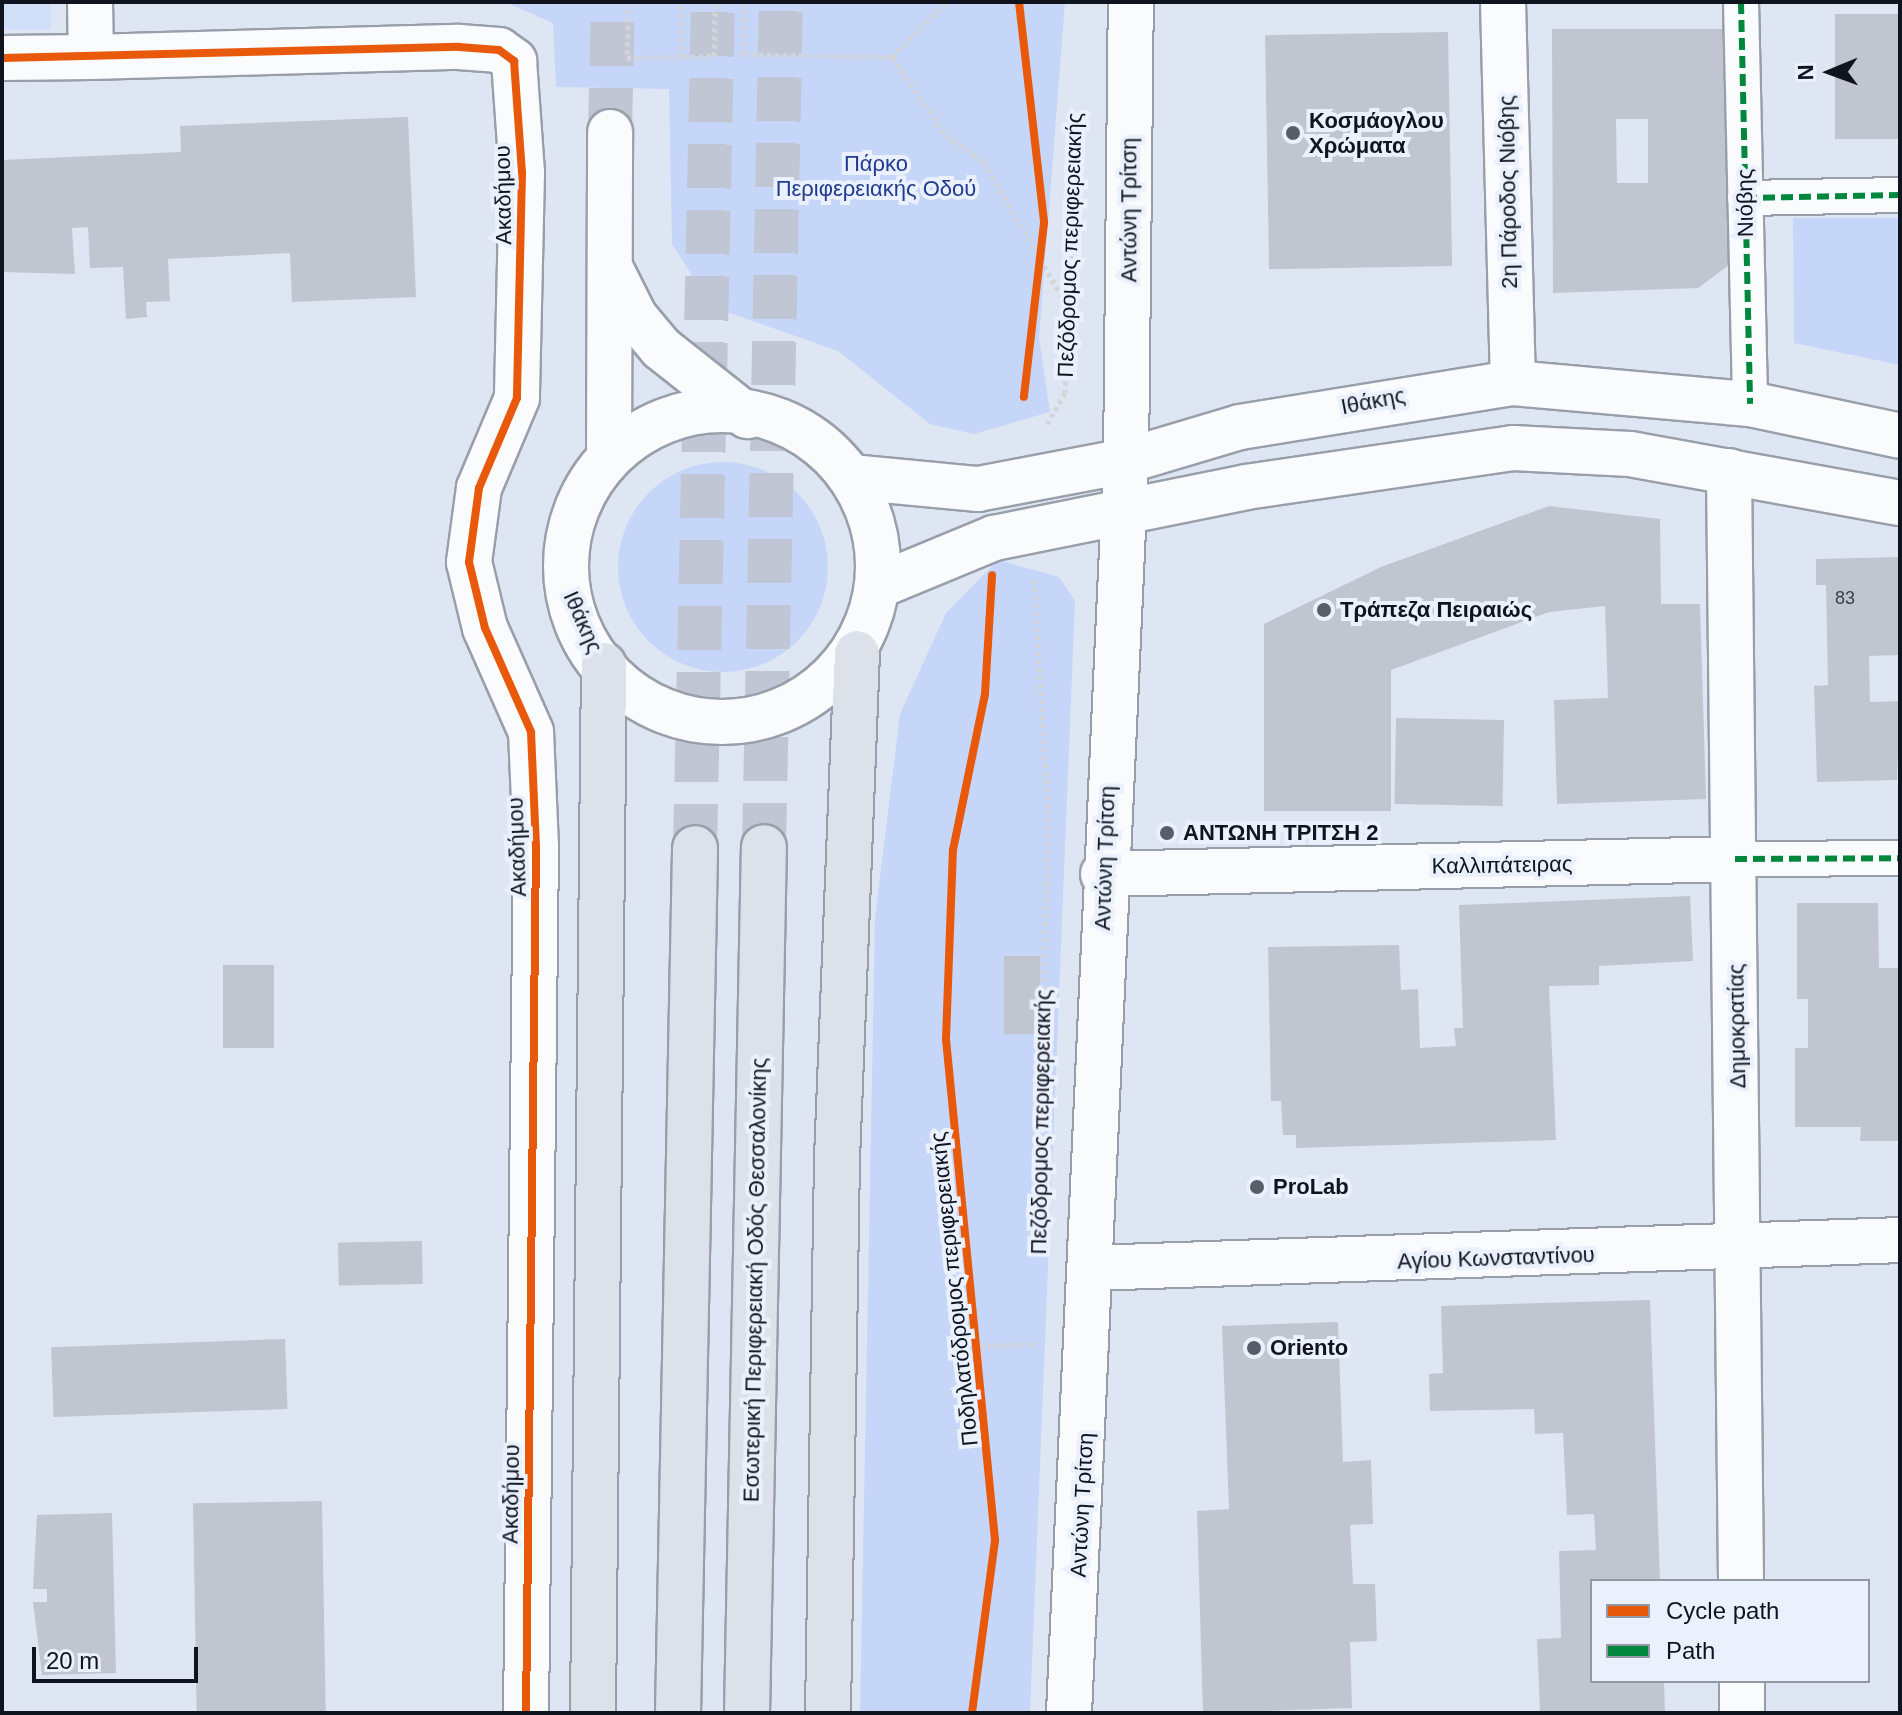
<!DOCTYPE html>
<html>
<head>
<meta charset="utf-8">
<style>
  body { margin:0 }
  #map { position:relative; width:1902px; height:1715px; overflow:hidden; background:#dfe6f3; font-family:Helvetica,sans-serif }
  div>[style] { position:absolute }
  .built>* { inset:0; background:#d2dff9; transform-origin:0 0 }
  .green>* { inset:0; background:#c6d6f8 }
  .round { border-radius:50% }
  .building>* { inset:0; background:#c0c5d0; transform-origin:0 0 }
  .secondary-tunnel>* { height:44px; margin-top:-22px; transform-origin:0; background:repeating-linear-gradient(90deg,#c0c6d3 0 44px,transparent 0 66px) }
  .trunk-tunnel>* { height:44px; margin-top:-22px; transform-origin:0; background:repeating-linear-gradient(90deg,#c0c6d3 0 44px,transparent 0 66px) }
  .path>* { height:5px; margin-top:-2.5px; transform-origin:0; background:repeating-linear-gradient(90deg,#d3d5d9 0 4px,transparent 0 8px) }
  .roads { filter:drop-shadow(2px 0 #999faa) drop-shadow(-2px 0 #999faa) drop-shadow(0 2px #999faa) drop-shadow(0 -2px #999faa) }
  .pedestrian>* { height:34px; margin:-17px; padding:0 17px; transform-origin:17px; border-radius:17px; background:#fafbfd }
  .minor>* { height:44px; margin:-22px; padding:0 22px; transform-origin:22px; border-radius:22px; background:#fafbfd }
  .tertiary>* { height:44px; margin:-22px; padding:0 22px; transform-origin:22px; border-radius:22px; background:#fafbfd }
  .secondary>* { height:44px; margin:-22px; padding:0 22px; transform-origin:22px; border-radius:22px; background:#fafbfd }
  .secondary>.ring { margin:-22px; padding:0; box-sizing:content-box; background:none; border:44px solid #fafbfd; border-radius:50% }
  .trunk>* { height:44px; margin:-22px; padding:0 22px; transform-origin:22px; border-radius:22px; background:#dde1e9 }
  .quiet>* { height:6px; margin-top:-3px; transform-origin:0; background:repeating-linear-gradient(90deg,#00873e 0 12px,transparent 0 18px) }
  .cycleway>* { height:8px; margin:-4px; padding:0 4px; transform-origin:4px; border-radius:4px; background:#e8590c }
  .dots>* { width:22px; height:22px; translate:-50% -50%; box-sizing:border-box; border:4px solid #eaf0fc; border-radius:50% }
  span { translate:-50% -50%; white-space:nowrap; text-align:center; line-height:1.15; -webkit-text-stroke:8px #eaf0fc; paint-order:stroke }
  .number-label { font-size:18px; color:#3c404b }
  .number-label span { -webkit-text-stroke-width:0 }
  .poi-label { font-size:22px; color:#10141f; font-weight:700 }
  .left { translate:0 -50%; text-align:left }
  .park-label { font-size:22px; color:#213b90 }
  .street-label { font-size:22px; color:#10141f }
  .frame { position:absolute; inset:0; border:4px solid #10141f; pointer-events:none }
  .legend { position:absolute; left:1590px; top:1579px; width:280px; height:104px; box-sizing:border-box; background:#eaf0fc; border:2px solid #9398a4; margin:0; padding:10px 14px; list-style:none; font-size:24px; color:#10141f }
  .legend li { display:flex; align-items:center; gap:16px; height:40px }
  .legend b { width:40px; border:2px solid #9398a4 }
  .north { position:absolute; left:1790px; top:32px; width:80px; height:80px; -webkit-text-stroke:6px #eaf0fc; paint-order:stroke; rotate:269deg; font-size:22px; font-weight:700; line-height:32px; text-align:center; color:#10141f }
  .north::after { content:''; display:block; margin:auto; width:28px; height:36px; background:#10141f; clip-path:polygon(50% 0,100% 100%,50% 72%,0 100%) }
  .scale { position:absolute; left:32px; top:1647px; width:166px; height:36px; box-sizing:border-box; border:4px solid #10141f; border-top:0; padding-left:10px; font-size:24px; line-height:28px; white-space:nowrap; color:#10141f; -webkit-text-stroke:6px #eaf0fc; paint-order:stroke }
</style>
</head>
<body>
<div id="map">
  <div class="built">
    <div style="left:2px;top:2px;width:49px;height:28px"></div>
  </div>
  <div class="green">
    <div style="clip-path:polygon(505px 2px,1065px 2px,1039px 338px,1050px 412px,974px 434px,930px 424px,838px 351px,730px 313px,705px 296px,672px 244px,669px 89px,556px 87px,553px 23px)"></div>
    <div style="clip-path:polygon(1793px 218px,1900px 218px,1900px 365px,1794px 343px)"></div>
    <div class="round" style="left:618px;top:462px;width:210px;height:210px"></div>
    <div style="clip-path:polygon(998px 560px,1059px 577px,1075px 601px,1030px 1713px,860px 1713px,875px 918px,900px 714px,946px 613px)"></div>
  </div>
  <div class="building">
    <div style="left:1900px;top:14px;width:125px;height:65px;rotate:90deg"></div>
    <div style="clip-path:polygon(evenodd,1552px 29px,1724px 29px,1729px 265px,1698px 288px,1553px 293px,1552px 29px,1616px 119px,1648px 119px,1648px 183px,1617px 183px,1616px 119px)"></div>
    <div style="left:1448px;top:32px;width:234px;height:183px;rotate:89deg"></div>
    <div style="clip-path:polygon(408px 117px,416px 297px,292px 302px,290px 253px,168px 259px,170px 301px,146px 302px,147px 317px,126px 319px,123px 267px,90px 268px,88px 227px,72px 228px,75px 274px,2px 272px,2px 160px,181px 152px,180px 126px)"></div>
    <div style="clip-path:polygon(1549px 506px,1660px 519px,1661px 604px,1700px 604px,1706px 799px,1557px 804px,1554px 700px,1608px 698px,1605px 606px,1549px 612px,1391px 670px,1391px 811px,1264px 811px,1264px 624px,1381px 567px)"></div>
    <div style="clip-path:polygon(1900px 557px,1900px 655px,1869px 656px,1870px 702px,1900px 701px,1897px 780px,1817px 782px,1814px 686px,1828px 685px,1826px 585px,1816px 585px,1816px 559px)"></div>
    <div style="left:1504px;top:720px;width:86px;height:108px;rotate:91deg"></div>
    <div style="clip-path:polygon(1690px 896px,1693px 961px,1599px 966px,1599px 985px,1549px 986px,1556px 1140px,1296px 1148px,1296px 1135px,1283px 1135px,1281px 1101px,1271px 1101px,1268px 947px,1399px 945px,1401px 990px,1418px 989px,1420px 1048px,1456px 1046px,1454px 1028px,1463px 1028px,1459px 905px)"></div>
    <div style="clip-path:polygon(1797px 903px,1878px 903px,1879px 968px,1900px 968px,1900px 1141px,1860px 1141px,1861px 1127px,1795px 1127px,1795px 1048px,1808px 1048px,1808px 999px,1797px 999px)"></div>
    <div style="left:1004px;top:956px;width:36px;height:78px"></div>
    <div style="left:223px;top:965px;width:51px;height:83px"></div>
    <div style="left:422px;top:1241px;width:43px;height:84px;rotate:89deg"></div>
    <div style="clip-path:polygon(1650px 1300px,1660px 1581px,1592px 1581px,1592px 1681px,1664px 1681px,1665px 1713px,1540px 1713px,1537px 1639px,1561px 1638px,1559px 1551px,1596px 1550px,1594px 1514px,1567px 1515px,1563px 1433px,1535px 1434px,1534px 1409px,1430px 1411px,1429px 1374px,1443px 1373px,1441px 1306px)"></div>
    <div style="clip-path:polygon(1338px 1322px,1343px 1462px,1371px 1460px,1373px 1524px,1350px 1525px,1353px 1584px,1375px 1584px,1377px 1641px,1350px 1642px,1352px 1708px,1203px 1713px,1197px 1511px,1229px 1509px,1222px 1326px)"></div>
    <div style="left:285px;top:1339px;width:70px;height:234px;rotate:88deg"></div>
    <div style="left:322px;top:1501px;width:212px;height:129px;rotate:89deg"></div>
    <div style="clip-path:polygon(112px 1513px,116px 1673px,42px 1675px,33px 1602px,47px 1602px,47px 1589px,33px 1589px,37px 1515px)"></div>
  </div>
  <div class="secondary-tunnel">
    <div style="left:610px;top:132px;width:130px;rotate:-88.7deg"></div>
  </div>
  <div class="trunk-tunnel">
    <div style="left:764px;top:847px;width:845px;rotate:-88.85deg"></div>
    <div style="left:695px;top:848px;width:846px;rotate:-88.78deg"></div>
  </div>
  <div class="path">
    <div style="left:629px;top:2px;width:56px;rotate:92deg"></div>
    <div style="left:627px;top:58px;width:87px;rotate:-1.3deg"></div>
    <div style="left:714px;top:56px;width:54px;rotate:-88.9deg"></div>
    <div style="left:744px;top:2px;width:52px;rotate:91.1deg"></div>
    <div style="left:743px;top:54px;width:149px;rotate:1.2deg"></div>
    <div style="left:892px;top:57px;width:78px;rotate:-45deg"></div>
    <div style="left:682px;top:57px;width:55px;rotate:-90deg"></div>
    <div style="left:892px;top:57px;width:96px;rotate:55.6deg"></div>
    <div style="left:946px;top:136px;width:46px;rotate:34.4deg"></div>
    <div style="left:984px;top:162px;width:172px;rotate:60deg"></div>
    <div style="left:1047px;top:424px;width:36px;rotate:-60deg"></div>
    <div style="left:1065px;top:393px;width:226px;rotate:-87.7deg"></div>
    <div style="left:1034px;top:580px;width:230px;rotate:86.5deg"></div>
    <div style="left:1048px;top:810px;width:304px;rotate:91.3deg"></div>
    <div style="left:981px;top:1346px;width:56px;rotate:-2deg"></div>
  </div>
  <div class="roads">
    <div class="pedestrian">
      <div style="left:1741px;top:2px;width:402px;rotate:88.7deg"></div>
      <div style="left:1745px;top:198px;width:155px;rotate:-1.1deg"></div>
      <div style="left:1735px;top:859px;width:165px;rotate:-0.3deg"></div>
    </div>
    <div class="minor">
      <div style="left:1503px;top:2px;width:381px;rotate:88.5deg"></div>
      <div style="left:2px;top:58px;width:89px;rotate:-0.6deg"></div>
      <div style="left:1729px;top:471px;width:1110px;rotate:89.38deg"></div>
      <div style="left:1103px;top:874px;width:632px;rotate:-1.36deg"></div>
      <div style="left:1092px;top:1268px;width:808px;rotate:-1.98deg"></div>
      <div style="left:1742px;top:1681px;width:32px;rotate:90deg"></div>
    </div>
    <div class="tertiary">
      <div style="left:90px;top:2px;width:55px;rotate:89deg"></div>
      <div style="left:91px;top:57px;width:368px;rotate:-1.6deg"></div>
      <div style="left:459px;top:47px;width:40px;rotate:4.3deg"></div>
      <div style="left:499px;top:50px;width:19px;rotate:36deg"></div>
      <div style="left:514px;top:61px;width:112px;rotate:85.9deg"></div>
      <div style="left:522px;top:173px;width:225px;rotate:91.3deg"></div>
      <div style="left:517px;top:398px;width:98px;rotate:112.9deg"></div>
      <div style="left:479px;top:488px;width:75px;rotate:97.7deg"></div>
      <div style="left:469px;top:562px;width:68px;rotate:76.4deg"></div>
      <div style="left:485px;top:628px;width:114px;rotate:66.1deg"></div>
      <div style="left:531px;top:732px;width:115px;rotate:87.5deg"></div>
      <div style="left:536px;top:847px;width:866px;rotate:90.66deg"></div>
      <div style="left:851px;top:477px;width:128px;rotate:5.4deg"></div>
      <div style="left:978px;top:489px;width:151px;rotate:-10.7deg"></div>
      <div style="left:1126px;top:461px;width:119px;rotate:-16.6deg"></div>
      <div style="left:1240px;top:427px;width:277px;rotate:-9.2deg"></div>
      <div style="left:1513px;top:383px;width:238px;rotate:5.1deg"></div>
      <div style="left:1750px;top:404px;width:153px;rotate:12deg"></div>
      <div style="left:878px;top:586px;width:126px;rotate:-22.5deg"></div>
      <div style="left:994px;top:538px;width:257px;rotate:-11.4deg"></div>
      <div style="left:1246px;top:487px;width:270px;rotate:-8.3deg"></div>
      <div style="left:1513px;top:448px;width:117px;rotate:2.9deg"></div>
      <div style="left:1630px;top:454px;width:274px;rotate:10.3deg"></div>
      <div style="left:1069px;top:1713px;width:1253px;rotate:-87.39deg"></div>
      <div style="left:1126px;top:461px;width:459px;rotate:-89.4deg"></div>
    </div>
    <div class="secondary">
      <div style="left:612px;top:271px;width:51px;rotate:63.4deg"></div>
      <div style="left:635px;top:317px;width:40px;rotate:50deg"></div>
      <div style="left:661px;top:348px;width:110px;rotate:38.3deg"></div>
      <div class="ring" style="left:566px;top:410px;width:268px;height:268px"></div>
      <div style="left:609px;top:454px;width:322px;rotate:-89.8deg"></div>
    </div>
    <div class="trunk">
      <div style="left:593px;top:1713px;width:1048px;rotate:-89.4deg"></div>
      <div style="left:678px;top:1713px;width:865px;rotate:-88.87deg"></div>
      <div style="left:747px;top:1713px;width:866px;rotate:-88.88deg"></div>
      <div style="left:828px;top:1713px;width:554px;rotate:-89.07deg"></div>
      <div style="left:837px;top:1159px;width:506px;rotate:-87.74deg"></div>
    </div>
  </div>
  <div class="quiet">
    <div style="left:1741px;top:2px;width:402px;rotate:88.7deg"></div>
    <div style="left:1745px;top:198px;width:155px;rotate:-1.1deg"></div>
    <div style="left:1735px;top:859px;width:165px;rotate:-0.3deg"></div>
  </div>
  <div class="cycleway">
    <div style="left:1019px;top:2px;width:222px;rotate:83.5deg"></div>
    <div style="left:1044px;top:223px;width:175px;rotate:96.6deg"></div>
    <div style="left:2px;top:58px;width:457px;rotate:-1.4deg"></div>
    <div style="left:459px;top:47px;width:40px;rotate:4.3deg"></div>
    <div style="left:499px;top:50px;width:19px;rotate:36deg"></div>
    <div style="left:514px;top:61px;width:112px;rotate:85.9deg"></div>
    <div style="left:522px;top:173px;width:225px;rotate:91.3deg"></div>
    <div style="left:517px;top:398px;width:98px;rotate:112.9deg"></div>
    <div style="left:479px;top:488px;width:75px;rotate:97.7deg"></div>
    <div style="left:469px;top:562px;width:68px;rotate:76.4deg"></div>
    <div style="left:485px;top:628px;width:114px;rotate:66.1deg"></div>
    <div style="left:531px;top:732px;width:115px;rotate:87.5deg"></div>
    <div style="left:536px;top:847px;width:866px;rotate:90.66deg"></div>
    <div style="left:972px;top:1713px;width:175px;rotate:-82.4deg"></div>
    <div style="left:995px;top:1540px;width:503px;rotate:-95.59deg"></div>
    <div style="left:946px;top:1039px;width:189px;rotate:-87.9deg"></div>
    <div style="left:953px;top:850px;width:159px;rotate:-78.4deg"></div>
    <div style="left:985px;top:694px;width:119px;rotate:-86.6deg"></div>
  </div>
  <div class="dots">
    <div style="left:1293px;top:133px;background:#585e69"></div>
    <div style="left:1324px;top:610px;background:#585e69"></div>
    <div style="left:1167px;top:833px;background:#585e69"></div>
    <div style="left:1257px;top:1187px;background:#585e69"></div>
    <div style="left:1254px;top:1348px;background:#585e69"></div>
  </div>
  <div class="number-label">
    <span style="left:1845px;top:598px">83</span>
  </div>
  <div class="poi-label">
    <span class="left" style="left:1309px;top:133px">Κοσμάογλου<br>Χρώματα</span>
    <span class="left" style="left:1340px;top:610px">Τράπεζα Πειραιώς</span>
    <span class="left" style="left:1183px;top:833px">ΑΝΤΩΝΗ ΤΡΙΤΣΗ 2</span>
    <span class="left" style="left:1273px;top:1187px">ProLab</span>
    <span class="left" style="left:1270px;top:1348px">Oriento</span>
  </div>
  <div class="park-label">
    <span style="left:876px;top:176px">Πάρκο<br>Περιφερειακής Οδού</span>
  </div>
  <div class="street-label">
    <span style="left:1508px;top:192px;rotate:-91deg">2η Πάροδος Νιόβης</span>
    <span style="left:503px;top:195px;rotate:-91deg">Ακαδήμου</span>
    <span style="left:1745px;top:203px;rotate:-91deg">Νιόβης</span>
    <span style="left:1129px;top:210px;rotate:-90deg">Αντώνη Τρίτση</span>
    <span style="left:1070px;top:245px;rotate:-88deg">Πεζόδρομος περιφερειακής</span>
    <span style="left:1373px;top:401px;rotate:-11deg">Ιθάκης</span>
    <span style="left:583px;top:622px;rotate:66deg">Ιθάκης</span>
    <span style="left:517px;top:847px;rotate:-92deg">Ακαδήμου</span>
    <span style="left:1105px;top:858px;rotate:-88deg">Αντώνη Τρίτση</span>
    <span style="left:1502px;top:865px;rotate:-1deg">Καλλιπάτειρας</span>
    <span style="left:1737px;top:1026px;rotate:-91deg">Δημοκρατίας</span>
    <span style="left:1041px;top:1122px;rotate:-89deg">Πεζόδρομος περιφερειακής</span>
    <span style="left:1496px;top:1258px;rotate:-2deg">Αγίου Κωνσταντίνου</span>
    <span style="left:755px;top:1280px;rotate:-89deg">Εσωτερική Περιφερειακή Οδός Θεσσαλονίκης</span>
    <span style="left:954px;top:1289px;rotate:-96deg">Ποδηλατόδρομος περιφερειακής</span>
    <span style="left:511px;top:1494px;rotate:-89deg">Ακαδήμου</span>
    <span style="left:1082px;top:1505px;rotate:-87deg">Αντώνη Τρίτση</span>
  </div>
  <div class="frame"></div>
  <ul class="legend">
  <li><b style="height:10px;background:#e8590c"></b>Cycle path</li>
  <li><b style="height:10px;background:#00873e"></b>Path</li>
  </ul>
  <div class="north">N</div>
  <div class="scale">20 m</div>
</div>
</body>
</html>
